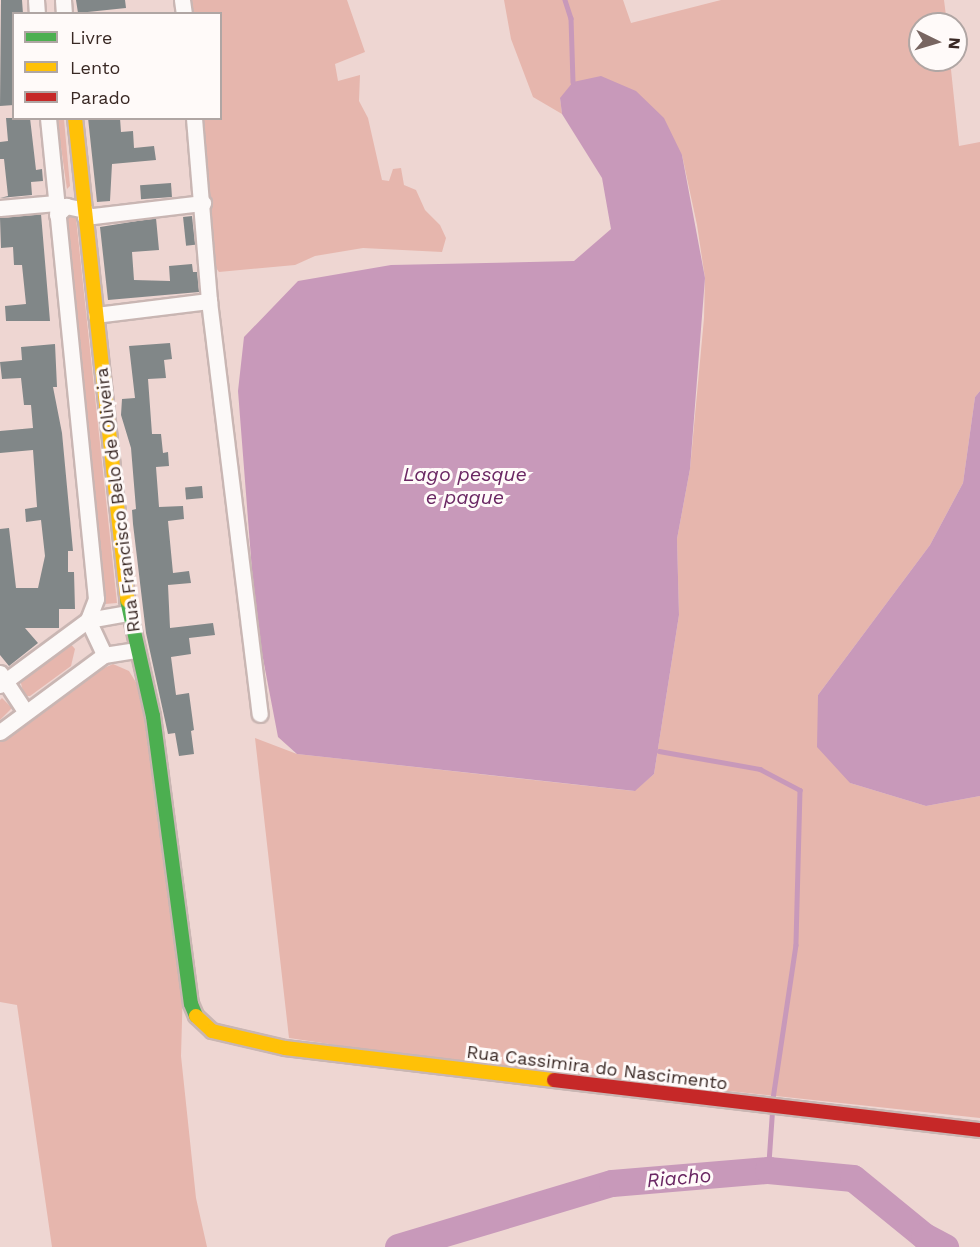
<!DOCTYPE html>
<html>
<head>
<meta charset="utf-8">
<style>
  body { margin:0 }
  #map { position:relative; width:980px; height:1247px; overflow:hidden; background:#eed6d2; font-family:"Work Sans",sans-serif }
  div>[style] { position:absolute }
  .green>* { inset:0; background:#e6b6ad }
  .water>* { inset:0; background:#c899ba }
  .stream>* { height:4.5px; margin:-2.25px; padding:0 2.25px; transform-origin:2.25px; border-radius:2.25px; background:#c899ba }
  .river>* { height:27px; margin:-13.5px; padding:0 13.5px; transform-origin:13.5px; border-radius:13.5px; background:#c899ba }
  .building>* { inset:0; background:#818788; transform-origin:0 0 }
  .roads { filter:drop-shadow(2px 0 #c9b6b3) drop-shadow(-2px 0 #c9b6b3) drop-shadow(0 2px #c9b6b3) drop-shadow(0 -2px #c9b6b3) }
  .street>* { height:15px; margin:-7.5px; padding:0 7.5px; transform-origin:7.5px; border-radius:7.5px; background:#fcf9f8 }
  .fast>* { height:14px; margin:-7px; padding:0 7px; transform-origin:7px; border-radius:7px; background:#4caf50 }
  .slow>* { height:14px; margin:-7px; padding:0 7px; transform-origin:7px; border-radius:7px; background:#ffc107 }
  .jam>* { height:14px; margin:-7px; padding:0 7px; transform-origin:7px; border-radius:7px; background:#c62828 }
  span { translate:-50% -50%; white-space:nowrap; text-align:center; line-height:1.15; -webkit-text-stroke:6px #fffaf9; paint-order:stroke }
  .street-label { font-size:18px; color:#392824 }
  .water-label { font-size:20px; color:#6a2763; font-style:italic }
  .legend { position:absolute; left:12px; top:12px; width:210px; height:108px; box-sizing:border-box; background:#fffaf9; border:2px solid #b0a6a4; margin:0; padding:8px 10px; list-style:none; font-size:18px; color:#392824 }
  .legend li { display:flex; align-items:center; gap:12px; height:30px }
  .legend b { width:30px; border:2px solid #b0a6a4 }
  .north { position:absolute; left:908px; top:12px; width:60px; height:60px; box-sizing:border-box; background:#fffaf9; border:2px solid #b0a6a4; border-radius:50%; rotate:95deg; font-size:16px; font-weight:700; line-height:24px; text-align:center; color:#392824 }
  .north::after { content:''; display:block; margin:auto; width:21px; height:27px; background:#786561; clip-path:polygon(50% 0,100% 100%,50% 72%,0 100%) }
</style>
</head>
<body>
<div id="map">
  <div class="green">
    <div style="clip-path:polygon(186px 0,347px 0,365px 52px,335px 64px,338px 81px,360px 75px,359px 101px,368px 118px,382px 180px,389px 181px,393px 169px,401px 168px,404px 185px,416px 190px,425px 210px,440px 225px,446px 238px,442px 252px,363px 248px,315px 256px,295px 265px,219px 272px,214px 265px,199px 119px,220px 118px,220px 14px,188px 13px)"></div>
    <div style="clip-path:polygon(504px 0,623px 0,631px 23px,721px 0,944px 0,947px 24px,920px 24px,920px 60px,950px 60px,959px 146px,980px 142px,980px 391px,975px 397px,963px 483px,930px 545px,818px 695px,850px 783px,926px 806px,980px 796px,980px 1118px,430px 1059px,289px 1038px,255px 738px,297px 754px,634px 791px,654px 774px,679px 615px,677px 539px,690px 469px,704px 318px,705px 278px,697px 225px,682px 155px,560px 98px,562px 114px,533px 97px,511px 39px)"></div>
    <div style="clip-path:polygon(57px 119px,64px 119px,70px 186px,67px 189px)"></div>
    <div style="clip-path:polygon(71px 214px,76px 218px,117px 603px,105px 604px,66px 219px)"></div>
    <div style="clip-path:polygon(69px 642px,75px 649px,71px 666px,30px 696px,24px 696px,20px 679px)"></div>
    <div style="clip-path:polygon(113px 664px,129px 671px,137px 684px,146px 718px,183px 986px,181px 1056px,196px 1198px,207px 1247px,52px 1247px,17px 1005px,0 1002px,0 740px,18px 721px,29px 723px,95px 672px)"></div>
    <div style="clip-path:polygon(2px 698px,12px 708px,0 720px,0 700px)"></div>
  </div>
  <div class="water">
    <div style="clip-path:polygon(601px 76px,636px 91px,664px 118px,682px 155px,705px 278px,690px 469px,677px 539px,679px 615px,654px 774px,635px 791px,297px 754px,278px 737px,256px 622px,238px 391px,244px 337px,298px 281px,391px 265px,574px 261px,611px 229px,602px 178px,562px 114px,560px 98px,573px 82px)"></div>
    <div style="clip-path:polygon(980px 391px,980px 796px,926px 806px,850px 783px,817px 747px,818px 695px,930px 545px,963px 483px,975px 397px)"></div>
  </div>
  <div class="stream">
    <div style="left:565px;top:0;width:19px;rotate:72deg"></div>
    <div style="left:571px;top:18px;width:64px;rotate:88.2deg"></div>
    <div style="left:659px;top:751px;width:103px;rotate:10.1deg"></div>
    <div style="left:760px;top:769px;width:45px;rotate:27.7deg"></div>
    <div style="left:800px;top:790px;width:155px;rotate:91.5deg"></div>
    <div style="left:796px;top:945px;width:156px;rotate:98.5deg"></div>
    <div style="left:768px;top:1170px;width:59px;rotate:-86.1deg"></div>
  </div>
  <div class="river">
    <div style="left:398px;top:1247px;width:223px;rotate:-16.7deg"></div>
    <div style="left:612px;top:1183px;width:157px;rotate:-4.8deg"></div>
    <div style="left:768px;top:1170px;width:85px;rotate:5.4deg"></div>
    <div style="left:853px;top:1178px;width:92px;rotate:39.2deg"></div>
    <div style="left:924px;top:1236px;width:24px;rotate:28deg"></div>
  </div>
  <div class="building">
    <div style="clip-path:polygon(1px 0,22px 0,23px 14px,14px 14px,14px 105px,0 106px)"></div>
    <div style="clip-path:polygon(76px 0,125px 0,126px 8px,78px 13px)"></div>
    <div style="clip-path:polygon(6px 118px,30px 118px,36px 170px,42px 169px,43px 181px,31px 182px,32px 195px,0 198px,8px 196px,4px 159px,0 159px,0 142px,8px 141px)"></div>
    <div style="clip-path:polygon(88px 118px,120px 118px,121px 132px,133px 131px,134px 148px,154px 146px,156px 160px,112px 164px,110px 201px,97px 202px)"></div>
    <div style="left:171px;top:183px;width:14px;height:31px;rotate:86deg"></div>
    <div style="clip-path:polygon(41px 214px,50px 321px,6px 321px,5px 306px,26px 304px,22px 265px,14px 265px,13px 247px,1px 248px,0 218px)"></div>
    <div style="left:192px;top:216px;width:29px;height:9px;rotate:84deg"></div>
    <div style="clip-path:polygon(156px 218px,159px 250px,132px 252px,134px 280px,170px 281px,169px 266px,192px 264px,193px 272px,197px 272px,199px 292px,108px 300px,100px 227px)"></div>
    <div style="clip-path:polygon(170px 343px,172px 359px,164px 360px,166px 378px,148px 379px,152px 434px,161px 434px,163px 453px,168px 452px,169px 466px,156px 467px,159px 507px,183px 506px,184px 519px,168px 521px,173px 573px,189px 571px,191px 583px,168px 585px,170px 628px,213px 623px,215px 635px,189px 638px,191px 654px,171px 657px,176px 695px,189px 693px,194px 730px,191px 731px,194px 754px,179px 756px,175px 733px,168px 734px,146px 633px,133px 524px,132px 510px,136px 509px,131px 448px,121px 415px,122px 399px,135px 398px,129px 346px)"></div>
    <div style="clip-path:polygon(55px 344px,57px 387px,53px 387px,62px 433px,73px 551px,68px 551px,68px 572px,74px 572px,75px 609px,59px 609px,59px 628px,25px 628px,38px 643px,9px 666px,0 655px,0 529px,9px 528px,16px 588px,38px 588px,45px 556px,41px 520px,26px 522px,25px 509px,37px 507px,33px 450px,0 453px,0 431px,33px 428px,31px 405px,24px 405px,21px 378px,2px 379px,0 362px,22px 360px,21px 347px)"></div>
    <div style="left:202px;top:486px;width:12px;height:17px;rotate:85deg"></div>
  </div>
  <div class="roads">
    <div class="street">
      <div style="left:36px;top:0;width:14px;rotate:86deg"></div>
      <div style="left:63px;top:0;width:14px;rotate:86deg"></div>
      <div style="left:182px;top:0;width:14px;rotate:82deg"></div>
      <div style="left:48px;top:118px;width:483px;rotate:84.3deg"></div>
      <div style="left:96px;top:599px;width:22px;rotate:111deg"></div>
      <div style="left:88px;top:620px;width:38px;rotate:65deg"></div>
      <div style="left:194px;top:118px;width:184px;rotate:85.3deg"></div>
      <div style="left:209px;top:301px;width:416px;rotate:83deg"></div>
      <div style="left:0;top:208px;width:56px;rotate:-5.1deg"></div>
      <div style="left:57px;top:215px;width:13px;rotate:-45deg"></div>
      <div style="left:66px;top:206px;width:19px;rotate:12deg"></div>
      <div style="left:85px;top:217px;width:119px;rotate:-6.8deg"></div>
      <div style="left:96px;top:315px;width:114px;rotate:-7.1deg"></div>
      <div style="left:0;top:673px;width:45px;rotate:56.7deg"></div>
      <div style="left:0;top:685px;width:109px;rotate:-36.5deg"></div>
      <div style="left:88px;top:620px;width:41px;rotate:-9.9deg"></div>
      <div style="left:0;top:732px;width:129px;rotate:-36.5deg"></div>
      <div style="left:104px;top:655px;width:33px;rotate:-9deg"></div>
    </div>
    <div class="fast">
      <div style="left:127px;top:600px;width:119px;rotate:77.4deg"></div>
      <div style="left:153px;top:716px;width:290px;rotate:82.5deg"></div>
      <div style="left:191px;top:1004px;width:13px;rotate:67deg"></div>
    </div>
    <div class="slow">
      <div style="left:75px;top:118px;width:485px;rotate:83.8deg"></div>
      <div style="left:196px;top:1016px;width:22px;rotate:43deg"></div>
      <div style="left:212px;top:1031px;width:75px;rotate:13.1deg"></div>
      <div style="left:285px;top:1048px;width:271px;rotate:6.8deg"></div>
    </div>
    <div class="jam">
      <div style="left:554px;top:1080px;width:429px;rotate:6.7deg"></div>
    </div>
  </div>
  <div class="street-label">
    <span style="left:118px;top:500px;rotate:-97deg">Rua Francisco Belo de Oliveira</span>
    <span style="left:597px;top:1068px;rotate:7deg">Rua Cassimira do Nascimento</span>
  </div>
  <div class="water-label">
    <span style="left:465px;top:486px">Lago pesque<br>e pague</span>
    <span style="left:679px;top:1178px;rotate:-5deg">Riacho</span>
  </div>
  <ul class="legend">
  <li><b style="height:8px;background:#4caf50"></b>Livre</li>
  <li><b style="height:8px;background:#ffc107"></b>Lento</li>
  <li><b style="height:8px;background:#c62828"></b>Parado</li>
  </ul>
  <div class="north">N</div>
</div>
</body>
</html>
